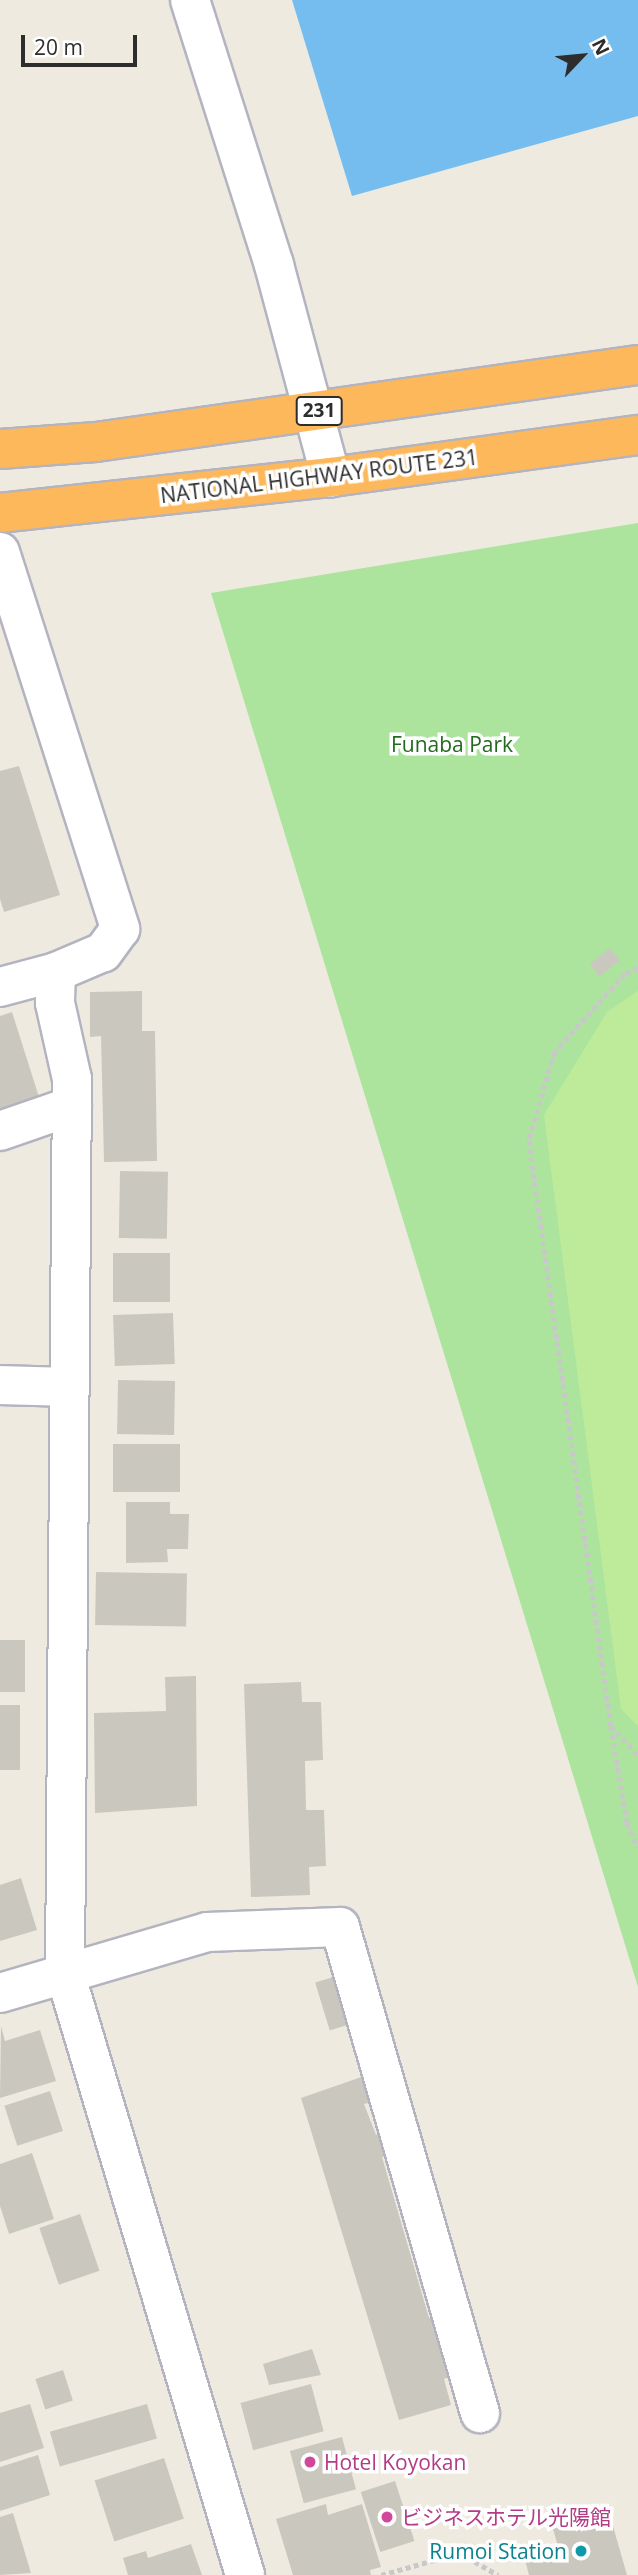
<!DOCTYPE html>
<html>
<head>
<meta charset="utf-8">
<style>
  body { margin:0 }
  #map { position:relative; width:638px; height:2575px; overflow:hidden; background:#eeeae0; font-family:"Open Sans","Noto Sans JP",sans-serif }
  div>[style] { position:absolute }
  .green>* { inset:0; background:#ace49e }
  .pitch>* { inset:0; background:#bdeb9a }
  .water>* { inset:0; background:#75bdee }
  .building>* { inset:0; background:#cac8be; transform-origin:0 0 }
  .path>* { height:4.5px; margin-top:-2.25px; transform-origin:0; background:repeating-linear-gradient(90deg,#c8c8c8 0 5px,transparent 0 8.5px) }
  .roads { filter:drop-shadow(2px 0 #b3b4c0) drop-shadow(-2px 0 #b3b4c0) drop-shadow(0 2px #b3b4c0) drop-shadow(0 -2px #b3b4c0) }
  .minor>* { height:38px; margin:-19px; padding:0 19px; transform-origin:19px; border-radius:19px; background:#fff }
  .highway>* { height:38px; margin:-19px; padding:0 19px; transform-origin:19px; border-radius:19px; background:#fdb85c }
  .dots>* { width:19px; height:19px; translate:-50% -50%; box-sizing:border-box; border:4px solid #fff; border-radius:50% }
  span { translate:-50% -50%; white-space:nowrap; text-align:center; line-height:1.15; -webkit-text-stroke:7px #fff; paint-order:stroke }
  .shield-label span { padding:2px 5px; background:#fff; border:2px solid; border-radius:5px; -webkit-text-stroke-width:0 }
  .shield-label { font-size:19px; color:#2d2d2d; font-weight:700 }
  .street-label { font-size:21px; color:#2d2d2d }
  .park-label { font-size:21px; color:#216c1c }
  .hotel-label { font-size:21px; color:#b23c85 }
  .left { translate:0 -50%; text-align:left }
  .culture-label { font-size:21px; color:#0d838f }
  .right { translate:-100% -50%; text-align:right }
  .north { position:absolute; left:547px; top:21px; width:70px; height:70px; -webkit-text-stroke:5px #fff; paint-order:stroke; rotate:64deg; font-size:19px; font-weight:700; line-height:28px; text-align:center; color:#2d2d2d }
  .north::after { content:''; display:block; margin:auto; width:24px; height:32px; background:#2d2d2d; clip-path:polygon(50% 0,100% 100%,50% 72%,0 100%) }
  .scale { position:absolute; left:21px; top:35px; width:116px; height:32px; box-sizing:border-box; border:4px solid #2d2d2d; border-top:0; padding-left:9px; font-size:21px; line-height:24px; white-space:nowrap; color:#2d2d2d; -webkit-text-stroke:5px #fff; paint-order:stroke }
</style>
</head>
<body>
<div id="map">
  <div class="green">
    <div style="clip-path:polygon(638px 523px,638px 1987px,211px 593px)"></div>
  </div>
  <div class="pitch">
    <div style="clip-path:polygon(638px 991px,638px 1726px,621px 1709px,544px 1115px,607px 1012px)"></div>
  </div>
  <div class="water">
    <div style="clip-path:polygon(292px 0,638px 0,638px 116px,352px 196px)"></div>
  </div>
  <div class="building">
    <div style="clip-path:polygon(19px 766px,60px 895px,4px 912px,0 899px,0 771px)"></div>
    <div style="left:610px;top:948px;width:16px;height:26px;rotate:52deg"></div>
    <div style="clip-path:polygon(142px 991px,142px 1031px,155px 1031px,157px 1161px,104px 1162px,101px 1036px,90px 1037px,90px 992px)"></div>
    <div style="clip-path:polygon(12px 1012px,39px 1097px,0 1109px,0 1016px)"></div>
    <div style="left:120px;top:1171px;width:48px;height:67px;rotate:1deg"></div>
    <div style="left:113px;top:1253px;width:57px;height:49px"></div>
    <div style="left:173px;top:1313px;width:51px;height:60px;rotate:88deg"></div>
    <div style="left:175px;top:1381px;width:54px;height:57px;rotate:91deg"></div>
    <div style="left:113px;top:1444px;width:67px;height:48px"></div>
    <div style="clip-path:polygon(126px 1502px,170px 1502px,170px 1514px,189px 1514px,188px 1549px,167px 1549px,168px 1562px,126px 1563px)"></div>
    <div style="left:96px;top:1572px;width:91px;height:53px;rotate:1deg"></div>
    <div style="left:0;top:1640px;width:25px;height:52px"></div>
    <div style="clip-path:polygon(196px 1676px,197px 1806px,95px 1813px,94px 1713px,166px 1711px,165px 1677px)"></div>
    <div style="clip-path:polygon(301px 1682px,302px 1702px,321px 1702px,323px 1760px,305px 1761px,306px 1810px,324px 1810px,326px 1866px,309px 1867px,310px 1895px,251px 1897px,244px 1684px)"></div>
    <div style="left:0;top:1705px;width:20px;height:65px"></div>
    <div style="clip-path:polygon(21px 1878px,37px 1930px,0 1941px,0 1885px)"></div>
    <div style="left:340px;top:1975px;width:50px;height:26px;rotate:73deg"></div>
    <div style="clip-path:polygon(1px 2026px,5px 2041px,40px 2030px,56px 2081px,0 2098px)"></div>
    <div style="clip-path:polygon(370px 2074px,377px 2101px,364px 2104px,376px 2135px,385px 2132px,392px 2154px,382px 2157px,429px 2318px,441px 2314px,457px 2374px,444px 2379px,451px 2405px,399px 2420px,301px 2098px)"></div>
    <div style="left:50px;top:2091px;width:42px;height:48px;rotate:72deg"></div>
    <div style="clip-path:polygon(32px 2153px,54px 2219px,9px 2234px,0 2206px,0 2164px)"></div>
    <div style="left:80px;top:2214px;width:60px;height:43px;rotate:71deg"></div>
    <div style="clip-path:polygon(312px 2349px,321px 2375px,269px 2385px,263px 2364px)"></div>
    <div style="left:63px;top:2370px;width:32px;height:29px;rotate:72deg"></div>
    <div style="left:311px;top:2384px;width:49px;height:73px;rotate:75deg"></div>
    <div style="clip-path:polygon(30px 2404px,44px 2448px,0 2462px,0 2413px)"></div>
    <div style="left:147px;top:2404px;width:36px;height:101px;rotate:74deg"></div>
    <div style="left:342px;top:2437px;width:54px;height:54px;rotate:75deg"></div>
    <div style="clip-path:polygon(38px 2455px,50px 2495px,0 2511px,0 2467px)"></div>
    <div style="left:164px;top:2458px;width:64px;height:73px;rotate:72deg"></div>
    <div style="left:395px;top:2481px;width:63px;height:36px;rotate:72deg"></div>
    <div style="clip-path:polygon(326px 2504px,328px 2515px,362px 2504px,381px 2567px,370px 2570px,371px 2575px,293px 2575px,276px 2519px)"></div>
    <div style="clip-path:polygon(13px 2513px,31px 2573px,0 2575px,0 2517px)"></div>
    <div style="clip-path:polygon(593px 2517px,597px 2531px,613px 2526px,627px 2575px,529px 2575px,524px 2556px,558px 2546px,553px 2529px)"></div>
    <div style="clip-path:polygon(191px 2544px,202px 2575px,128px 2575px,123px 2558px,146px 2551px,148px 2558px)"></div>
  </div>
  <div class="path">
    <div style="left:638px;top:968px;width:14px;rotate:155deg"></div>
    <div style="left:625px;top:974px;width:105px;rotate:131.9deg"></div>
    <div style="left:555px;top:1052px;width:92px;rotate:106.5deg"></div>
    <div style="left:529px;top:1140px;width:592px;rotate:82.03deg"></div>
    <div style="left:611px;top:1726px;width:98px;rotate:80.6deg"></div>
    <div style="left:627px;top:1823px;width:27px;rotate:66deg"></div>
    <div style="left:611px;top:1726px;width:40px;rotate:47deg"></div>
    <div style="left:381px;top:2575px;width:82px;rotate:-15.6deg"></div>
    <div style="left:460px;top:2553px;width:44px;rotate:30.1deg"></div>
  </div>
  <div class="roads">
    <div class="minor">
      <div style="left:190px;top:0;width:278px;rotate:72.4deg"></div>
      <div style="left:274px;top:265px;width:220px;rotate:75deg"></div>
      <div style="left:0;top:552px;width:396px;rotate:72.3deg"></div>
      <div style="left:120px;top:929px;width:29px;rotate:126deg"></div>
      <div style="left:103px;top:952px;width:51px;rotate:156.9deg"></div>
      <div style="left:56px;top:972px;width:31px;rotate:92deg"></div>
      <div style="left:55px;top:1003px;width:78px;rotate:77.4deg"></div>
      <div style="left:72px;top:1079px;width:894px;rotate:90.45deg"></div>
      <div style="left:65px;top:1973px;width:628px;rotate:73.35deg"></div>
      <div style="left:0;top:987px;width:58px;rotate:-15deg"></div>
      <div style="left:0;top:1131px;width:76px;rotate:-19.1deg"></div>
      <div style="left:0;top:1385px;width:70px;rotate:1.6deg"></div>
      <div style="left:0;top:1993px;width:216px;rotate:-16.4deg"></div>
      <div style="left:207px;top:1932px;width:133px;rotate:-2.2deg"></div>
      <div style="left:340px;top:1927px;width:506px;rotate:73.93deg"></div>
    </div>
    <div class="highway">
      <div style="left:0;top:449px;width:96px;rotate:-4.2deg"></div>
      <div style="left:96px;top:442px;width:547px;rotate:-8.09deg"></div>
      <div style="left:0;top:513px;width:333px;rotate:-6.2deg"></div>
      <div style="left:331px;top:477px;width:310px;rotate:-7.8deg"></div>
    </div>
  </div>
  <div class="dots">
    <div style="left:310px;top:2462px;background:#d1479c"></div>
    <div style="left:387px;top:2517px;background:#d1479c"></div>
    <div style="left:581px;top:2551px;background:#0f9aa8"></div>
  </div>
  <div class="shield-label">
    <span style="left:319px;top:411px">231</span>
  </div>
  <div class="street-label">
    <span style="left:319px;top:476px;rotate:-7deg">NATIONAL HIGHWAY ROUTE 231</span>
  </div>
  <div class="park-label">
    <span style="left:452px;top:744px">Funaba Park</span>
  </div>
  <div class="hotel-label">
    <span class="left" style="left:324px;top:2462px">Hotel Koyokan</span>
    <span class="left" style="left:401px;top:2517px">ビジネスホテル光陽館</span>
  </div>
  <div class="culture-label">
    <span class="right" style="left:567px;top:2551px">Rumoi Station</span>
  </div>
  <div class="north">N</div>
  <div class="scale">20 m</div>
</div>
</body>
</html>
